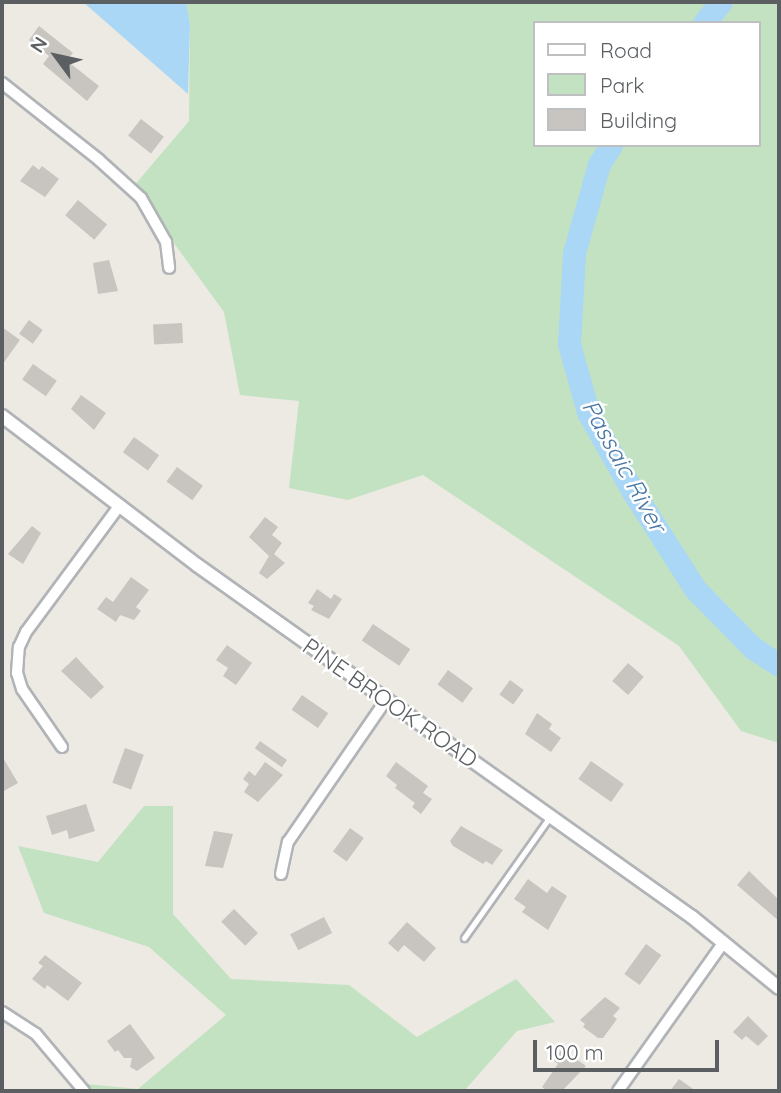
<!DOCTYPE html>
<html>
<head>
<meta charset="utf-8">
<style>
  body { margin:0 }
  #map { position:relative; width:781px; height:1093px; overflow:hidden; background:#eceae3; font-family:Quicksand,sans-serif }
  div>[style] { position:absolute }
  .green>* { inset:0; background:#c3e2c2 }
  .water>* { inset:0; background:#aad7f6 }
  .river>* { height:23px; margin:-11.5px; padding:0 11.5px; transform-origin:11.5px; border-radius:11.5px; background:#aad7f6 }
  .building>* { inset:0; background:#c8c5c0; transform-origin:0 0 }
  .roads { filter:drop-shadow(2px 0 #b1b4b7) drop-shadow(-2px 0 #b1b4b7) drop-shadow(0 2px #b1b4b7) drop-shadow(0 -2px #b1b4b7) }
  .service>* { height:5px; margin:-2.5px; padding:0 2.5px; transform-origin:2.5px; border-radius:2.5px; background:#fff }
  .minor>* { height:10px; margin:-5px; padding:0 5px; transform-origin:5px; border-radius:5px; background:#fff }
  .tertiary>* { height:12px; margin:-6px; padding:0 6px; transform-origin:6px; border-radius:6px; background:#fff }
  span { translate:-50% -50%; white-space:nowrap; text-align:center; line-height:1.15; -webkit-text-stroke:5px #fff; paint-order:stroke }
  .street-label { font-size:23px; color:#5b5f62 }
  .water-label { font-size:24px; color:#4a79a6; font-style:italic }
  .frame { position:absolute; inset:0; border:4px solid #5b5f62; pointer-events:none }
  .legend { position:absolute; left:533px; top:21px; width:228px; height:126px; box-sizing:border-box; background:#fff; border:2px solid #bdbfc0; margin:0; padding:9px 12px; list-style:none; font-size:21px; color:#5b5f62 }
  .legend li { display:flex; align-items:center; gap:14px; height:35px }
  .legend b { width:35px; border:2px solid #bdbfc0 }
  .north { position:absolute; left:21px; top:21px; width:70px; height:70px; -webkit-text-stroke:5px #fff; paint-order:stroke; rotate:303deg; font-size:19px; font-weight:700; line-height:28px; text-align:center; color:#5b5f62 }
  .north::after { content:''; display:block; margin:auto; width:24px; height:32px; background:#5b5f62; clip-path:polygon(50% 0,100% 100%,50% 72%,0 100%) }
  .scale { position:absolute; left:533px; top:1040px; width:186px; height:32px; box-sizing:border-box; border:4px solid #5b5f62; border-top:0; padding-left:9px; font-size:21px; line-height:24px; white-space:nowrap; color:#5b5f62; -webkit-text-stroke:5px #fff; paint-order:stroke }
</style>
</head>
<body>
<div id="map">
  <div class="green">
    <div style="clip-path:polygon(evenodd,186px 2px,779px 2px,779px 743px,741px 731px,679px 646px,423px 475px,348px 500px,289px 488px,299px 401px,240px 395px,224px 312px,133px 187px,189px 121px,190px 24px,186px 2px,534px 23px,758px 23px,758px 145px,534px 145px,534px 23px)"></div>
    <div style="clip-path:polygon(144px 806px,173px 806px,173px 914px,231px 979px,349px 985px,417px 1037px,516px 979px,555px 1022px,517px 1031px,464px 1091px,76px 1091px,86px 1084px,138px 1089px,226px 1015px,149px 947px,44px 913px,18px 846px,98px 862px)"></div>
  </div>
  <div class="water">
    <div style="clip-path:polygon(83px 2px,186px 2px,190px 24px,188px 94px)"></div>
  </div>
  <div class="river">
    <div style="left:704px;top:23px;width:27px;rotate:-51deg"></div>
    <div style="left:611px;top:145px;width:22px;rotate:122deg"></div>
    <div style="left:599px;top:164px;width:92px;rotate:105.7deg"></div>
    <div style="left:574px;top:253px;width:91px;rotate:93.1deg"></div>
    <div style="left:569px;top:344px;width:71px;rotate:74.4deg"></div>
    <div style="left:588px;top:412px;width:90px;rotate:60.6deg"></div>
    <div style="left:632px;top:490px;width:117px;rotate:57.5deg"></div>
    <div style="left:695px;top:589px;width:83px;rotate:45.5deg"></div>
    <div style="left:753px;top:648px;width:31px;rotate:33deg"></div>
  </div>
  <div class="building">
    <div style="clip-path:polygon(39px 26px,73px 53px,66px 60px,99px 86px,87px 101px,43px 64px,49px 56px,29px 40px)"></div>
    <div style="left:141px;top:119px;width:29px;height:21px;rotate:38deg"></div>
    <div style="clip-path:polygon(33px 165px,39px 170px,42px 166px,59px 179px,45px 197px,20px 181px)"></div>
    <div style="left:78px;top:200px;width:38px;height:20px;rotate:40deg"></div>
    <div style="clip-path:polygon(109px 260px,118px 291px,98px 294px,93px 263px)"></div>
    <div style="left:29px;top:320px;width:17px;height:17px;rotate:36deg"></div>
    <div style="left:182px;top:323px;width:20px;height:29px;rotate:87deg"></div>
    <div style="clip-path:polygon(2px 327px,20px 340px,2px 365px)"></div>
    <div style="left:33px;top:364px;width:29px;height:19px;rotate:35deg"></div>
    <div style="clip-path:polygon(81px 395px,106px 413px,94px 430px,71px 409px)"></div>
    <div style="left:134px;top:437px;width:31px;height:19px;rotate:36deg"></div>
    <div style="left:177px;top:467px;width:32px;height:18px;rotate:36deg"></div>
    <div style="clip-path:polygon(265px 517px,278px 527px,272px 535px,282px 543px,274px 554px,285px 563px,267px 579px,259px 573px,269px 556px,249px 537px)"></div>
    <div style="clip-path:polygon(32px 526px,41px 533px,23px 564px,8px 554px)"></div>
    <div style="clip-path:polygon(131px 577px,149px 590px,136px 607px,141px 611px,134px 620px,120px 615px,116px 622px,97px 609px,106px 597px,113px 602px)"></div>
    <div style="clip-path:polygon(317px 589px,331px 599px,334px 594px,342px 599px,329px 619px,311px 610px,314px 606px,308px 603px)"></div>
    <div style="left:373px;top:624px;width:45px;height:20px;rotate:34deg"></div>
    <div style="clip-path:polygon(227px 645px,252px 663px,236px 685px,223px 676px,228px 668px,216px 660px)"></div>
    <div style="clip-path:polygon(76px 657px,104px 687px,91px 699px,61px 671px)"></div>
    <div style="left:628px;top:663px;width:21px;height:24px;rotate:41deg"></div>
    <div style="left:448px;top:670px;width:31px;height:18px;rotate:36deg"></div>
    <div style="left:510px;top:680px;width:17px;height:18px;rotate:36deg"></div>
    <div style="left:302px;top:695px;width:32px;height:18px;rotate:35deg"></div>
    <div style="clip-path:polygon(537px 713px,552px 724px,549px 729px,561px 738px,551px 752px,525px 734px)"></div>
    <div style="left:260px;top:741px;width:33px;height:9px;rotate:35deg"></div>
    <div style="left:125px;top:748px;width:20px;height:37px;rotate:20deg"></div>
    <div style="clip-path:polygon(2px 756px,18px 783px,2px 792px)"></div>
    <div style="left:591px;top:761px;width:40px;height:22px;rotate:35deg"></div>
    <div style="clip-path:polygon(265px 762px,283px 775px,258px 802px,244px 792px,249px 784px,243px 779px,249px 771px,255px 776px)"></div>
    <div style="clip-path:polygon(396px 762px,428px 786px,423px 793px,432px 799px,421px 814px,412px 807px,415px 803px,395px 788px,397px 785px,386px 776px)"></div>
    <div style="clip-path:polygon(86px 804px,95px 831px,69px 839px,67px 830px,52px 835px,46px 816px)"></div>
    <div style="clip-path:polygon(461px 826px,503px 850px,492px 865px,486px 861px,483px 864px,453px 846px,450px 841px)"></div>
    <div style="left:350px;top:828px;width:17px;height:29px;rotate:36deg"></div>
    <div style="clip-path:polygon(214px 831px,233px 834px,223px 868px,205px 866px)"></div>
    <div style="clip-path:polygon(749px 871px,779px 900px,779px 921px,737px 885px)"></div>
    <div style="clip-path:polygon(528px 879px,547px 893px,552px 886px,567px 896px,548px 930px,522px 912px,526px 907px,514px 899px)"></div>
    <div style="left:234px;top:909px;width:34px;height:18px;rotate:45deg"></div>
    <div style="left:324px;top:917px;width:18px;height:38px;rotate:63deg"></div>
    <div style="clip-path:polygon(407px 922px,436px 948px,424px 962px,404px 945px,398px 952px,388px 943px)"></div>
    <div style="left:646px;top:944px;width:19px;height:37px;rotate:36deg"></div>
    <div style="clip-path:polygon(45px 955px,82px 983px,68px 1001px,47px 985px,45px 989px,32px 979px,43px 966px,38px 963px)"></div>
    <div style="clip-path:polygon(605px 997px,620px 1008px,613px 1016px,617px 1019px,603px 1038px,598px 1038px,583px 1027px,585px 1024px,580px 1020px)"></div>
    <div style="clip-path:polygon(748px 1016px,768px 1036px,758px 1046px,746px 1036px,742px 1040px,733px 1032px)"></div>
    <div style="clip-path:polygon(130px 1024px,155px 1058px,137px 1071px,130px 1067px,132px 1058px,124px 1058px,118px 1050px,115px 1052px,107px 1041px)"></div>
    <div style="clip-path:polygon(562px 1049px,586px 1066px,562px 1091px,548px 1091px,542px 1087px,558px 1064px,554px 1061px)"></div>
    <div style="clip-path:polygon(679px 1079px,696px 1091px,670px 1091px)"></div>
  </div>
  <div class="roads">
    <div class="service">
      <div style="left:464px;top:938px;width:147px;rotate:-54.7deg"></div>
    </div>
    <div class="minor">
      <div style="left:2px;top:83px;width:124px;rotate:38.4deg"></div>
      <div style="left:99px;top:160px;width:57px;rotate:42.1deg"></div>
      <div style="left:141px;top:198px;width:51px;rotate:60.4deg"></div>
      <div style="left:166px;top:242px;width:26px;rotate:83deg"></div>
      <div style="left:62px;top:747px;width:70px;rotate:-124.6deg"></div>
      <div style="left:22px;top:689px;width:17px;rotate:-107deg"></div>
      <div style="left:17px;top:673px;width:26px;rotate:-86deg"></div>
      <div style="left:19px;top:647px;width:17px;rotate:-65deg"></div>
      <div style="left:26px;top:632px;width:158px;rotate:-53.5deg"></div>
      <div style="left:281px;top:874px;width:33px;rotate:-78deg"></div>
      <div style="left:288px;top:842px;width:173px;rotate:-55.4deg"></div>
      <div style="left:2px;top:1012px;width:40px;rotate:32.9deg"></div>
      <div style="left:36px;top:1034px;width:75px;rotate:49.9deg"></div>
      <div style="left:618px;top:1091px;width:183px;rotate:-54.6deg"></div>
    </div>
    <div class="tertiary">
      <div style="left:2px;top:416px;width:245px;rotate:37.4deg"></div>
      <div style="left:197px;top:565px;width:607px;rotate:35.42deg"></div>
      <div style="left:692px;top:917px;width:112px;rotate:39.2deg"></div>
    </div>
  </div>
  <div class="street-label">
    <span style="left:390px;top:703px;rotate:35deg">PINE BROOK ROAD</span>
  </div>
  <div class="water-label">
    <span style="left:624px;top:466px;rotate:61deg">Passaic River</span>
  </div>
  <div class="frame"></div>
  <ul class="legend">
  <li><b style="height:9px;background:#fff"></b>Road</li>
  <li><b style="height:19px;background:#c3e2c2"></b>Park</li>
  <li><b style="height:19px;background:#c8c5c0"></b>Building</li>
  </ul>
  <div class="north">N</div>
  <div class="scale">100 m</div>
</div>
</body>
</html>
